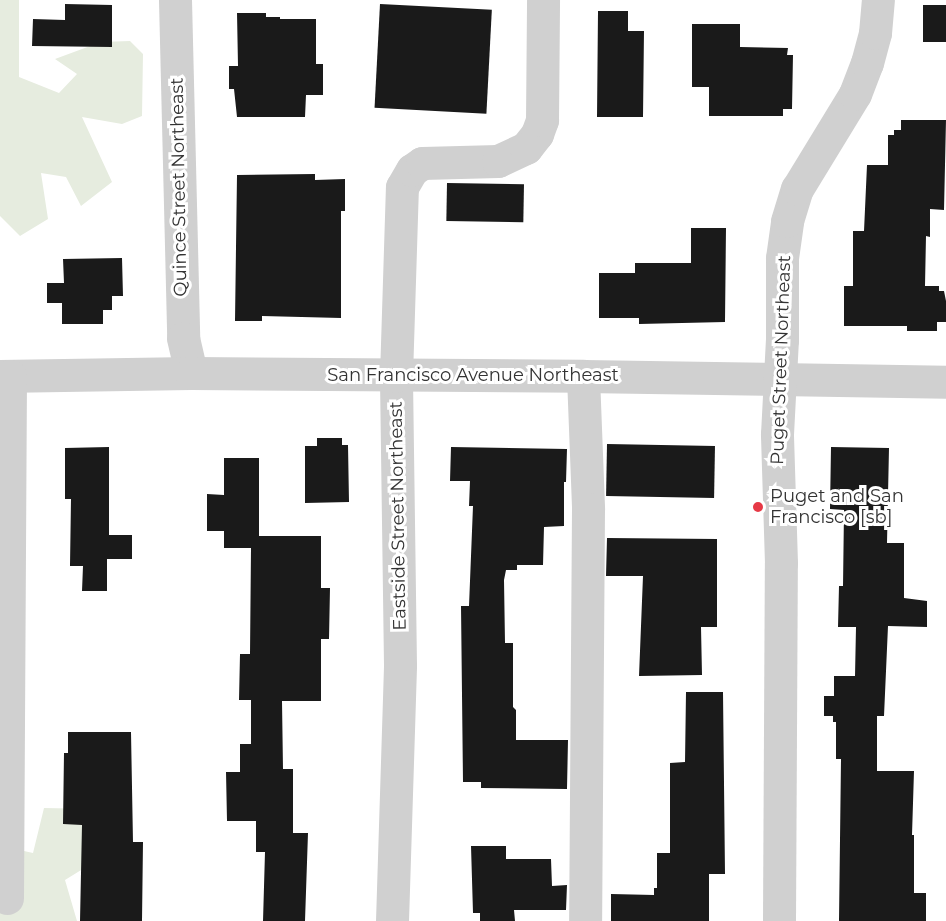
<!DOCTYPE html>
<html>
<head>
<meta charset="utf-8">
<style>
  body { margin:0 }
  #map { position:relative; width:946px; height:921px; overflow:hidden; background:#fff; font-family:Montserrat,sans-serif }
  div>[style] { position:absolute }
  .green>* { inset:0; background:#e6ecdf }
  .building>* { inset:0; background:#1a1a1a; transform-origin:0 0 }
  .minor>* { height:33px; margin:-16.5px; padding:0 16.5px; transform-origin:16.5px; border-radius:16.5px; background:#d0d0d0 }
  .dots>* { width:16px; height:16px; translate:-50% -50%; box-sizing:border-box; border:3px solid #fff; border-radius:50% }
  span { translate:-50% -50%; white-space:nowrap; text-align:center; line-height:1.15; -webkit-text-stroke:6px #fff; paint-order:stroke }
  .street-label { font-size:18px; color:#333 }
  .poi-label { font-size:18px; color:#333 }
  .left { translate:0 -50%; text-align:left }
</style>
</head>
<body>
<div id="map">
  <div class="green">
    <div style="clip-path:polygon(0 0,19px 0,19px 77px,59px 93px,77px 74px,55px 59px,101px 42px,130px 41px,143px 54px,142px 116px,122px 124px,82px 117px,112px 182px,81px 206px,66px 177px,41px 173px,48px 219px,20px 236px,0 216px)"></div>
    <div style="clip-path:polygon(44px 808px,96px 809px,107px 854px,65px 880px,77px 921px,0 921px,0 864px,15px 849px,33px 853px)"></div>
  </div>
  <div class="building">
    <div style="clip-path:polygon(65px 4px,112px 5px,112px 47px,32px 46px,33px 19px,65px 20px)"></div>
    <div style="left:380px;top:4px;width:112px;height:104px;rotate:3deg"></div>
    <div style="left:923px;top:5px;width:23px;height:37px"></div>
    <div style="clip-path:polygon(598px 11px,628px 11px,628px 31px,644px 31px,643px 117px,597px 117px)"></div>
    <div style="clip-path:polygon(237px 13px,266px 13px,266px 17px,280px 17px,280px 19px,316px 19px,316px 64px,323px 64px,323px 95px,306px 95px,305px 117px,237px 117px,234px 89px,229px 89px,229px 66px,238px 66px)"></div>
    <div style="clip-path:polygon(692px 24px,740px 24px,740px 47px,788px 48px,787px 55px,793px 55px,792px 109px,783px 109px,783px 116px,709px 116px,709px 87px,692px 87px)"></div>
    <div style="clip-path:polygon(901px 120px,946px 120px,944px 210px,930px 209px,930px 237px,926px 236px,925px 286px,939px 286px,939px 291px,944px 291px,946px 301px,946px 322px,937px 322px,937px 331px,907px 331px,907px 326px,844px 326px,844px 286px,853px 286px,853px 231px,864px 231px,867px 165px,888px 165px,888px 135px,894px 135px,894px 130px,901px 130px)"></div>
    <div style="clip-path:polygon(315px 174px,315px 180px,345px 179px,345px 211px,341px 211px,341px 318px,262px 316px,262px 321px,235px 321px,237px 175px)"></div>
    <div style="left:447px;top:183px;width:77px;height:38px;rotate:1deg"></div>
    <div style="clip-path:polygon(691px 228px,726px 228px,725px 322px,639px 324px,639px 318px,599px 318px,599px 273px,635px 273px,635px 263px,691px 263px)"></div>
    <div style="clip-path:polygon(122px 258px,123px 296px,112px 296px,112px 310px,103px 310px,103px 324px,62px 324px,62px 303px,47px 303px,47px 283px,64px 283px,63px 259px)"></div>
    <div style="clip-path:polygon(317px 438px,342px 438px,342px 445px,348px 445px,349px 502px,305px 503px,305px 446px,317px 446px)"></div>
    <div style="left:607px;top:444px;width:108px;height:52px;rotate:1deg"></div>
    <div style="clip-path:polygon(109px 447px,109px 535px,132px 535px,132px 559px,107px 559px,107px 591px,82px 591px,83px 566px,70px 566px,71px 499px,65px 499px,65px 448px)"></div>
    <div style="clip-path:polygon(451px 447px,567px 449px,566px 482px,564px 482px,564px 526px,544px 527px,543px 565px,517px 565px,517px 570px,506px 570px,504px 580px,505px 643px,513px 643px,513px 707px,516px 710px,516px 740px,568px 740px,567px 789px,481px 788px,481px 782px,463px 782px,461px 606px,469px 606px,473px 506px,469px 506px,470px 481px,450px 481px)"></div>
    <div style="clip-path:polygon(831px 447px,889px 448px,887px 543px,904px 543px,904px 598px,927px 601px,927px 627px,888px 626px,884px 716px,877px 716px,877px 771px,914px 771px,912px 835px,914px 835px,914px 893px,926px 893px,926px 921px,839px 921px,841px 759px,836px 759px,836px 722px,833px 722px,833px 716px,824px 716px,824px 696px,834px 696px,834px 676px,855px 676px,856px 627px,838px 627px,839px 586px,843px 586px,844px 510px,830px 509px)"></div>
    <div style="clip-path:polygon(224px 458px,259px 458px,259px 536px,321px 536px,321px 588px,330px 588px,329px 639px,321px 639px,321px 701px,282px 701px,283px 769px,293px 769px,293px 833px,308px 833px,305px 921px,263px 921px,265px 852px,256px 852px,256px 821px,227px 821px,226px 772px,240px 772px,240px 744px,251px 744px,251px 700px,239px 700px,240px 654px,250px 654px,251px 548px,224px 548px,224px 531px,207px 531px,207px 494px,224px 495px)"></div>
    <div style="clip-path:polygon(607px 538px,717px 539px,717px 627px,701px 627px,702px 675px,639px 676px,643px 576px,606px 576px)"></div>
    <div style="clip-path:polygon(686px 692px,723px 692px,725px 874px,709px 874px,709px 921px,611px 921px,611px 894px,654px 895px,654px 888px,657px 888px,657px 853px,670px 853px,670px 763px,685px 762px)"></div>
    <div style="clip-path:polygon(68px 732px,131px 732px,133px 842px,143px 842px,142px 921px,80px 921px,82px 825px,63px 824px,64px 753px,68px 753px)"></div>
    <div style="clip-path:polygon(471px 846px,506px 846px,506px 859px,551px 859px,552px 886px,567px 885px,566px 910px,514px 910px,515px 921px,480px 921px,480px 913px,473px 913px)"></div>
  </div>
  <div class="minor">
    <div style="left:175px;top:0;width:338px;rotate:88.6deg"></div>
    <div style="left:183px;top:338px;width:36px;rotate:77deg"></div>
    <div style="left:0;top:376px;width:191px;rotate:-0.9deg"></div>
    <div style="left:191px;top:373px;width:392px;rotate:0.4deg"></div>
    <div style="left:583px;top:376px;width:363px;rotate:0.9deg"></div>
    <div style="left:583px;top:376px;width:133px;rotate:87.8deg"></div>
    <div style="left:588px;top:509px;width:412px;rotate:90.4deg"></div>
    <div style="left:7px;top:898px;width:522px;rotate:-89.67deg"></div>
    <div style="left:392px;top:921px;width:256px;rotate:-88.2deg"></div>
    <div style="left:400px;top:665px;width:289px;rotate:-90.8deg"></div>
    <div style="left:396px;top:376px;width:189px;rotate:-88.2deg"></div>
    <div style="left:402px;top:187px;width:20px;rotate:-60deg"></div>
    <div style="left:412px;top:170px;width:12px;rotate:-35deg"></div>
    <div style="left:422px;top:163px;width:76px;rotate:-1.5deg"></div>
    <div style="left:498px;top:161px;width:31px;rotate:-25deg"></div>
    <div style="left:526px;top:148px;width:18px;rotate:-52deg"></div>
    <div style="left:537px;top:134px;width:15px;rotate:-70deg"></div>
    <div style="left:542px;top:120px;width:120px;rotate:-89.5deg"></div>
    <div style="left:779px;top:921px;width:358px;rotate:-89.7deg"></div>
    <div style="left:781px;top:563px;width:129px;rotate:-91.8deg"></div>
    <div style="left:777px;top:434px;width:94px;rotate:-87deg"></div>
    <div style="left:782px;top:340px;width:82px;rotate:-90deg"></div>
    <div style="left:782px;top:258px;width:37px;rotate:-82deg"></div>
    <div style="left:787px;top:221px;width:34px;rotate:-73deg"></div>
    <div style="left:797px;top:189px;width:111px;rotate:-58.6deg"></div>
    <div style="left:855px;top:94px;width:33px;rotate:-69deg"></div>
    <div style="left:867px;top:63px;width:31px;rotate:-75deg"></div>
    <div style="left:875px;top:33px;width:33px;rotate:-85deg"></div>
  </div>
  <div class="dots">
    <div style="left:758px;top:507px;background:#e63946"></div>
  </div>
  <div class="street-label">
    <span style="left:179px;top:187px;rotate:-91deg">Quince Street Northeast</span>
    <span style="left:781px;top:360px;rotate:-88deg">Puget Street Northeast</span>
    <span style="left:473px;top:375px">San Francisco Avenue Northeast</span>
    <span style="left:398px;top:516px;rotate:-91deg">Eastside Street Northeast</span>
  </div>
  <div class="poi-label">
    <span class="left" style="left:770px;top:507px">Puget and San<br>Francisco [sb]</span>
  </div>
</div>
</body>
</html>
